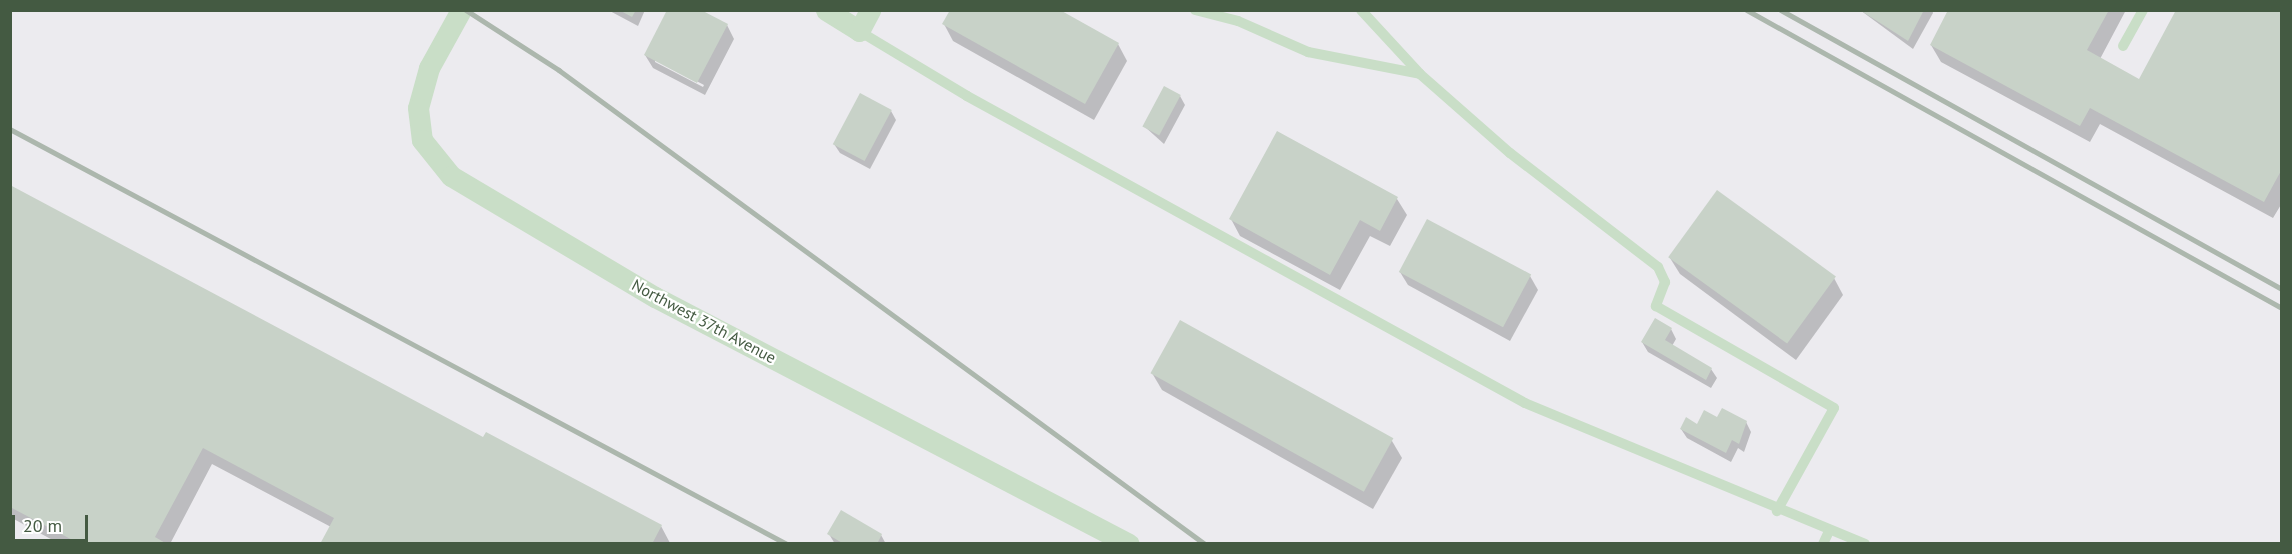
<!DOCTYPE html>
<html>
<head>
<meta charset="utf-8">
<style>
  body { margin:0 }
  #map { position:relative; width:2292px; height:554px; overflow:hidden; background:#ecebef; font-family:"PT Sans",sans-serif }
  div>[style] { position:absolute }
  .shadow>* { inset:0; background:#0003 }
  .building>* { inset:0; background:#c8d2c8; transform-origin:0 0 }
  .lane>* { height:10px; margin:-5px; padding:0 5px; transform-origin:5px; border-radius:5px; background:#c9dec7 }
  .street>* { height:21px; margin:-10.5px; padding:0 10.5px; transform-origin:10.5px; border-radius:10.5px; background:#c9dec7 }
  .rail>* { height:4.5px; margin:-2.25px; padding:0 2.25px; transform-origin:2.25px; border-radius:2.25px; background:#acb7ad }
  span { translate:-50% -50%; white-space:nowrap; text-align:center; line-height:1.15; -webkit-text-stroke:4.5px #fff; paint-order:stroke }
  .street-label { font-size:16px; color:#445a42 }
  .frame { position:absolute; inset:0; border:12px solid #445a42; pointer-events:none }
  .scale { position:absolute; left:12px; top:515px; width:76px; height:27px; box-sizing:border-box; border:3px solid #445a42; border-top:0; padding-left:8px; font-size:18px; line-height:21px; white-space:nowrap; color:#445a42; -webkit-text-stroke:4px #fff; paint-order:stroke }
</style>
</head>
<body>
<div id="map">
  <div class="shadow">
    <div style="clip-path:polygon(608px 10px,645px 10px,638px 26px)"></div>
    <div style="clip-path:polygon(1860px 10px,1932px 10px,1933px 13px,1913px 49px)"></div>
    <div style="clip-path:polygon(1950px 10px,2126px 10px,2100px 59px,2139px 81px,2282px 10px,2282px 203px,2273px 218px,2100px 124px,2090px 142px,1941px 62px,1931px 45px)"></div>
    <div style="clip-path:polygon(944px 24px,1118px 44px,1127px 61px,1094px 120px,953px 41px)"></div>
    <div style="clip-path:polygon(evenodd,727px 25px,734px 39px,705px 95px,653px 68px,645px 55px,727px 25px,655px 59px,704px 85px,703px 87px,655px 62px,655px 59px)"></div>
    <div style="clip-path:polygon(1180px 96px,1185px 105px,1164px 144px,1144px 126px)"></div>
    <div style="clip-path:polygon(891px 111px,896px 120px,870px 169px,840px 153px,834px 144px)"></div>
    <div style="clip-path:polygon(1278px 133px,1397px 199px,1407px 215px,1390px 246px,1370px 236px,1340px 290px,1240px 236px,1231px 219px)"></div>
    <div style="clip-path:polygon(10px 187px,484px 439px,661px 526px,670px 543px,322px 544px,331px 527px,212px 464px,170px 544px,60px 544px,10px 517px)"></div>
    <div style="clip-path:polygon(1670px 258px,1834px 278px,1843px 295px,1796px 360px,1680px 274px)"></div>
    <div style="clip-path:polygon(1400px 272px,1530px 276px,1538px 290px,1510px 341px,1408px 285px)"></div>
    <div style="clip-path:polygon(1671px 329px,1676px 339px,1672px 346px,1711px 369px,1717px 378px,1711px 388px,1648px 352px,1642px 342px)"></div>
    <div style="clip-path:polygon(1152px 373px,1392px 441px,1402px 458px,1373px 509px,1162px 390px)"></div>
    <div style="clip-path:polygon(1718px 419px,1746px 422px,1751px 432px,1744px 452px,1738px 448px,1731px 462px,1687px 438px,1681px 429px)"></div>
    <div style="clip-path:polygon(829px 534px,881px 535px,886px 544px,835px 544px)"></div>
  </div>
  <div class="building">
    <div style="clip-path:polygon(619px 10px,636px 10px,632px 17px)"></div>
    <div style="clip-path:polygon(667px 10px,701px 10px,728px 24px,697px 83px,644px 55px)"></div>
    <div style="clip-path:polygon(950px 10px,1060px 10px,1119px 43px,1085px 104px,942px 24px)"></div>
    <div style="clip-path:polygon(1860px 10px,1924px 10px,1908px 41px)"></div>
    <div style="clip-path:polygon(1948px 10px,2109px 10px,2087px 50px,2139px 79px,2176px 10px,2282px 10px,2282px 169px,2264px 202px,2090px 108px,2080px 126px,1930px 45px)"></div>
    <div style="left:1164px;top:86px;width:19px;height:46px;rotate:28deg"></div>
    <div style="left:860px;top:93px;width:36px;height:58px;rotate:28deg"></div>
    <div style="clip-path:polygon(1277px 131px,1398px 197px,1380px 231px,1360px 220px,1330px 275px,1229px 219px)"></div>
    <div style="clip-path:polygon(10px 185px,483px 437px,486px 432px,662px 525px,652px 544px,320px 544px,334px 518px,203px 448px,155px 537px,167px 544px,80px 544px,10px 507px)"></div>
    <div style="left:1717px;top:190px;width:147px;height:83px;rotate:36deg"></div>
    <div style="left:1427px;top:219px;width:118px;height:60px;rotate:28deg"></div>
    <div style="clip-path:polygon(1655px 318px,1672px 328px,1665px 340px,1712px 368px,1706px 380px,1641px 342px)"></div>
    <div style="left:1180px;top:320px;width:244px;height:61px;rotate:29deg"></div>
    <div style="clip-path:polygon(1722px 408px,1747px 421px,1739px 444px,1732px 440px,1726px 453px,1680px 429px,1686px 417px,1697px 424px,1704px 410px,1717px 417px)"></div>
    <div style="clip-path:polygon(841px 510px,882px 534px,877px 544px,844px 544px,827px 534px)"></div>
  </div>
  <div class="lane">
    <div style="left:1195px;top:10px;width:44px;rotate:14.3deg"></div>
    <div style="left:1238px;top:21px;width:77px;rotate:23.9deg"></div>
    <div style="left:1308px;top:52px;width:114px;rotate:11.1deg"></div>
    <div style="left:1361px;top:10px;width:87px;rotate:47.3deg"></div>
    <div style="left:1420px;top:74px;width:120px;rotate:41.3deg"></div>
    <div style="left:1510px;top:153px;width:187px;rotate:37.6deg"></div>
    <div style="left:1658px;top:267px;width:17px;rotate:65deg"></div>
    <div style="left:1665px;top:282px;width:26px;rotate:111deg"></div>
    <div style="left:1656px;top:306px;width:205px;rotate:29.8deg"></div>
    <div style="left:1834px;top:408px;width:118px;rotate:119deg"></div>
    <div style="left:859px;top:31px;width:126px;rotate:31deg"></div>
    <div style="left:967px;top:96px;width:637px;rotate:28.82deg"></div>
    <div style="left:1525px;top:403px;width:368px;rotate:22.5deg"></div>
    <div style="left:2123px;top:46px;width:41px;rotate:-60.9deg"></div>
    <div style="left:1823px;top:544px;width:14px;rotate:-65deg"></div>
  </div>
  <div class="street">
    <div style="left:461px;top:10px;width:66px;rotate:118.9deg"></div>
    <div style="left:429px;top:68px;width:41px;rotate:105.4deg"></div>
    <div style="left:418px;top:108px;width:32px;rotate:83deg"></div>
    <div style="left:422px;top:140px;width:46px;rotate:51.1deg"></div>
    <div style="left:451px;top:176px;width:237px;rotate:30.7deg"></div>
    <div style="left:655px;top:297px;width:534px;rotate:27.52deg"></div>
    <div style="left:826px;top:10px;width:39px;rotate:32deg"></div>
    <div style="left:859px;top:31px;width:24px;rotate:-62deg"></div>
  </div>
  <div class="rail">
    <div style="left:466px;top:10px;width:111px;rotate:32.8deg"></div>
    <div style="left:559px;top:70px;width:801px;rotate:36.27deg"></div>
    <div style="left:1747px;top:10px;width:612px;rotate:29.12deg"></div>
    <div style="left:1781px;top:10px;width:573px;rotate:29.11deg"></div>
    <div style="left:10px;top:129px;width:881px;rotate:28.11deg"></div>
  </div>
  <div class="street-label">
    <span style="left:704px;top:321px;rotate:28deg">Northwest 37th Avenue</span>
  </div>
  <div class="frame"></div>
  <div class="scale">20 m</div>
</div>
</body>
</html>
